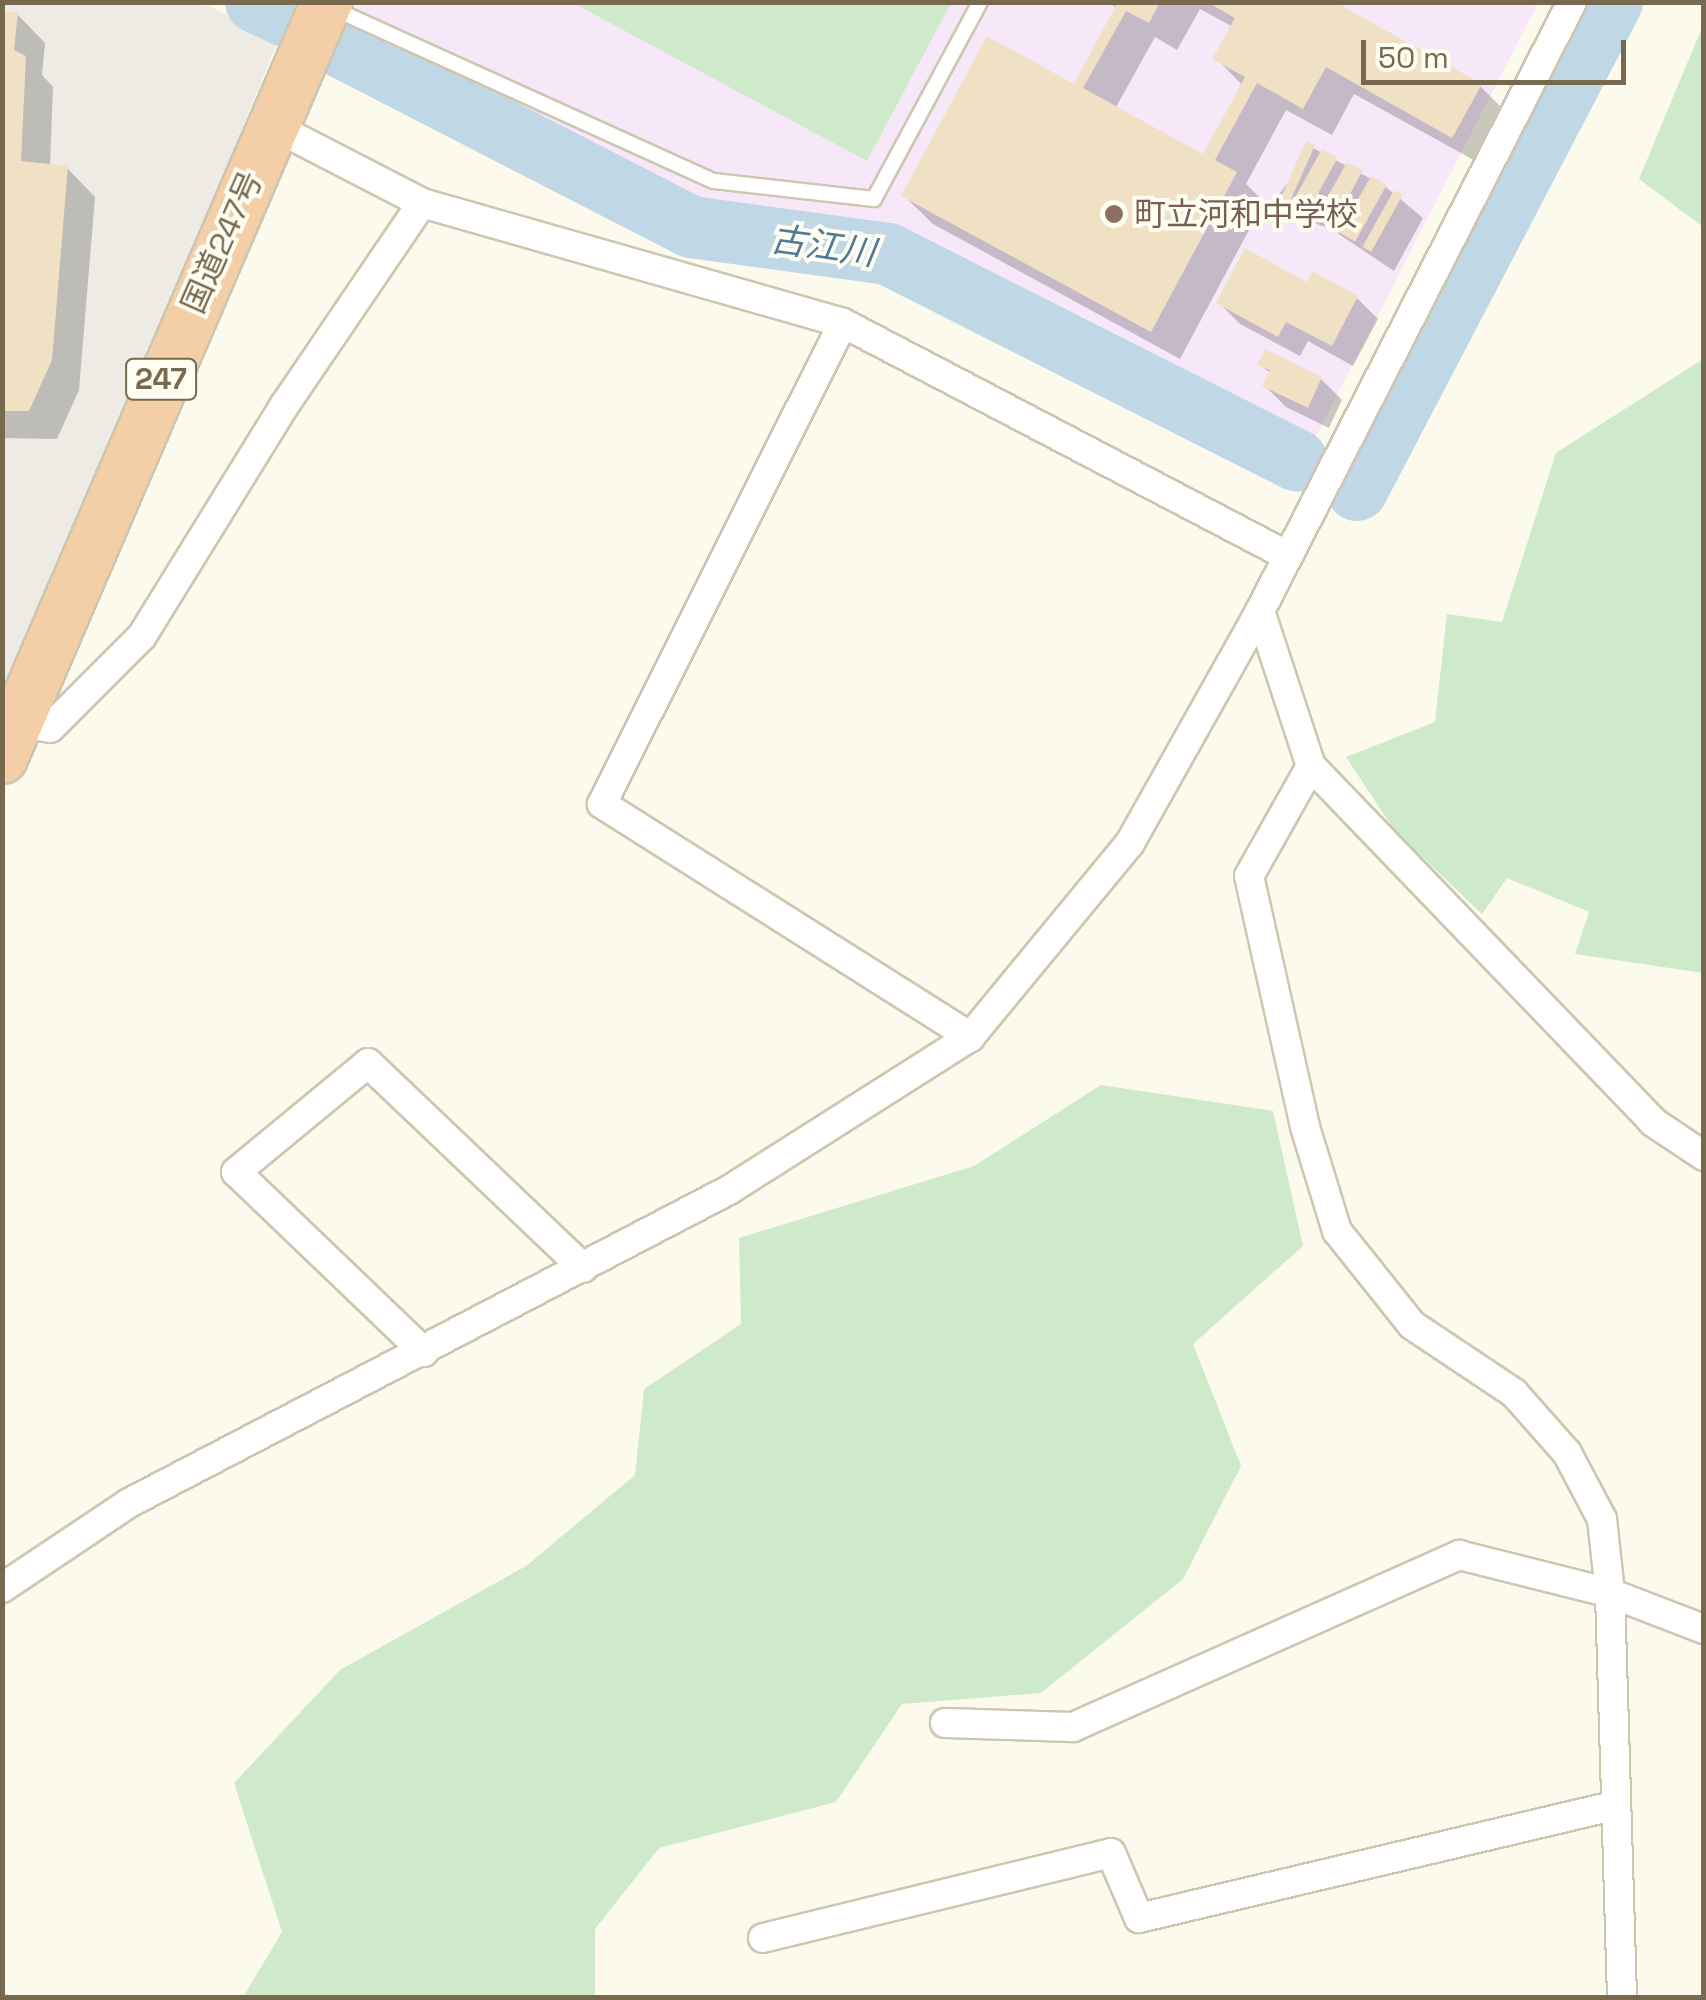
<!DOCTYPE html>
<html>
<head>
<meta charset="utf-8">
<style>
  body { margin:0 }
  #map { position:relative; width:1706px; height:2000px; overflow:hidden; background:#fcfaec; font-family:"Space Grotesk","Noto Sans JP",sans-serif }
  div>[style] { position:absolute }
  .industrial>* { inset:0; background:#eeebe4 }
  .education>* { inset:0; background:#f7e8f9 }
  .green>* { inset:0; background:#ceeaca }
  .shadow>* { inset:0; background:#0003 }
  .river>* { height:62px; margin:-31px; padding:0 31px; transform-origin:31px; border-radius:31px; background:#c0d7e6 }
  .building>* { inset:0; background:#f1e1c4; transform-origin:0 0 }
  .roads { filter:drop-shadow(2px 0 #cec6b0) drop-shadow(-2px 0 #cec6b0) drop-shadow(0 2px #cec6b0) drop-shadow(0 -2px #cec6b0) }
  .lane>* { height:14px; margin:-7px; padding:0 7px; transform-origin:7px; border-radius:7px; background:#fff }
  .street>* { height:28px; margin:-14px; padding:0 14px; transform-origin:14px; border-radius:14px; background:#fff }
  .highway>* { height:50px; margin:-25px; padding:0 25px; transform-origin:25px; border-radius:25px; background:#f3cea6 }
  .dots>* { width:28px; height:28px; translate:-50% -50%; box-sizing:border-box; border:5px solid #fefdf2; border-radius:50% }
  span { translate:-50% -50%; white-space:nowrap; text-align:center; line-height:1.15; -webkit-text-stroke:8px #fefdf2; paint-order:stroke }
  .shield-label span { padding:2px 8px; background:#fefdf2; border:2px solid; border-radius:8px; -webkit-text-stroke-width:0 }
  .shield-label { font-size:30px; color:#77684e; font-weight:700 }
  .education-label { font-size:32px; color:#785e54 }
  .left { translate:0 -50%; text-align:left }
  .street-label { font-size:32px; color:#77684e }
  .water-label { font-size:35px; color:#4f7998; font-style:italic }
  .frame { position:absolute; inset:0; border:5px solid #77684e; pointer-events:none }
  .scale { position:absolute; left:1361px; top:40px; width:265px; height:45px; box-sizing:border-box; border:5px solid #77684e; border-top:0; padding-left:12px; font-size:30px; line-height:35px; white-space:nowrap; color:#77684e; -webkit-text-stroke:8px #fefdf2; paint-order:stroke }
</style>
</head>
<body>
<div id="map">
  <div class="industrial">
    <div style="clip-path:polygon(3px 3px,203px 3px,278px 41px,3px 714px)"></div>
  </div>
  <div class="education">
    <div style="clip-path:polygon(358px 2px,1538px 3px,1314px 440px,887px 225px,712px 204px,342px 35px)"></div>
  </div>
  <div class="green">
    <div style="clip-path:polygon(573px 3px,951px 3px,867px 161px)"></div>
    <div style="clip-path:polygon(1703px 25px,1704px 227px,1703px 227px,1639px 179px)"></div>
    <div style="clip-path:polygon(1703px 359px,1703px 973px,1575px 954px,1589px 912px,1507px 878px,1482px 914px,1395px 831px,1346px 757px,1435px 722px,1447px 614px,1502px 622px,1556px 453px)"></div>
    <div style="clip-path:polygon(1101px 1085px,1273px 1111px,1303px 1246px,1193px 1344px,1241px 1466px,1183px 1579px,1041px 1693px,902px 1704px,836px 1802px,659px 1848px,595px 1929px,595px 1997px,243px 1997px,282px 1932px,234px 1783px,340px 1670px,526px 1566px,635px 1475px,644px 1389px,741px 1324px,739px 1238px,974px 1166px)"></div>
  </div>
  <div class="shadow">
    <div style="clip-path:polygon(evenodd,1110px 2px,1330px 2px,1480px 86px,1508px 114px,1481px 164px,1354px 94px,1332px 135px,1286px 110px,1246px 184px,1264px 202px,1180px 359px,933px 224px,904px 196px,1075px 87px,1117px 9px,1110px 2px,1200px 9px,1233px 27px,1216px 58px,1243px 86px,1204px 157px,1115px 109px,1155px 37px,1177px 50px,1200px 9px)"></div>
    <div style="clip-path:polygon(2px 13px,17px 14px,45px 43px,42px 75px,53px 87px,50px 166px,67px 168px,95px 197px,79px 390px,57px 439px,2px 438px)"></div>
    <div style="clip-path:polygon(1313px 148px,1386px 187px,1423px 218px,1394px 271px,1331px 229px,1300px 218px,1278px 196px)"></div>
    <div style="clip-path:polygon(1357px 298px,1378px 319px,1353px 366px,1308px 341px,1300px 356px,1240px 324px,1219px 303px)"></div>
    <div style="clip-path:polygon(1260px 364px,1321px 379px,1342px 400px,1329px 428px,1286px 407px,1265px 386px,1271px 374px)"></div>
  </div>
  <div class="river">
    <div style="left:256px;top:2px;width:35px;rotate:25deg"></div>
    <div style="left:343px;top:48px;width:391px;rotate:27.2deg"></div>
    <div style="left:691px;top:227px;width:199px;rotate:7.8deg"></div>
    <div style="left:888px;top:254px;width:458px;rotate:26.8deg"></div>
    <div style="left:1357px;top:490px;width:551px;rotate:-62.41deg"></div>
  </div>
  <div class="building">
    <div style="clip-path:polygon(1111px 2px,1160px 2px,1149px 23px,1126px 11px,1083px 88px,1203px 154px,1245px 77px,1212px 59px,1235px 18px,1207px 2px,1335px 2px,1482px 84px,1452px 138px,1326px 67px,1303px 109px,1257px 83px,1215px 160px,1237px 172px,1151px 332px,901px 196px,987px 36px,1074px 84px,1116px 5px)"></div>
    <div style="clip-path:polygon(2px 11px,18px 12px,14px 50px,26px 56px,21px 161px,68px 166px,52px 360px,29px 411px,2px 411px)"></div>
    <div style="left:1306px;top:141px;width:10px;height:64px;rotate:24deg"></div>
    <div style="left:1322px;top:149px;width:18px;height:65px;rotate:29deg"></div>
    <div style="left:1347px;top:162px;width:18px;height:64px;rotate:29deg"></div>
    <div style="left:1371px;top:176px;width:18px;height:65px;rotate:29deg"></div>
    <div style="left:1394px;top:190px;width:10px;height:65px;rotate:29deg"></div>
    <div style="clip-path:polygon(1245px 248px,1307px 282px,1312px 271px,1358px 296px,1332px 346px,1286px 322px,1278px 337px,1216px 303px)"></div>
    <div style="clip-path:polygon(1265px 349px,1322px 377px,1308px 408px,1262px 386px,1270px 370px,1257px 365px)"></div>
  </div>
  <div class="roads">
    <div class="lane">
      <div style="left:332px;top:8px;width:419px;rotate:24.4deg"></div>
      <div style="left:714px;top:181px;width:161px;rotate:6.4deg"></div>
      <div style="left:874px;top:199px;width:224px;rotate:-61.7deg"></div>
    </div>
    <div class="street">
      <div style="left:273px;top:126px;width:168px;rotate:27.3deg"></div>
      <div style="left:422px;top:203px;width:438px;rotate:15.9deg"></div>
      <div style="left:843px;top:323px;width:502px;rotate:27.64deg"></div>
      <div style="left:843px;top:323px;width:538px;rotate:116.61deg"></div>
      <div style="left:602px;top:804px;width:436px;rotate:32.3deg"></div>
      <div style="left:1260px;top:611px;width:163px;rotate:71.8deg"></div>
      <div style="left:1311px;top:766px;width:494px;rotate:46.1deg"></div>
      <div style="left:1653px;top:1122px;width:61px;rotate:33.7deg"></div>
      <div style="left:16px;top:723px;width:34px;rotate:8deg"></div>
      <div style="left:50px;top:728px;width:130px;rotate:-45deg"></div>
      <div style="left:142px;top:636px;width:270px;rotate:-58.3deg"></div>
      <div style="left:284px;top:406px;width:245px;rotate:-55.8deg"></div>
      <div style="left:1311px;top:766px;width:126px;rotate:119.4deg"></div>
      <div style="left:1249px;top:876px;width:257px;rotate:77.4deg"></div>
      <div style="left:1305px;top:1127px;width:109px;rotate:72.9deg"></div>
      <div style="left:1337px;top:1231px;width:120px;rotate:51.4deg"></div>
      <div style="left:1412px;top:1325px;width:123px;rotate:33.7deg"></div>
      <div style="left:1514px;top:1393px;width:80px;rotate:48.5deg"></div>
      <div style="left:1567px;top:1453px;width:75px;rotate:62.1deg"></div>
      <div style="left:1602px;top:1519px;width:74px;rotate:83.8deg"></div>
      <div style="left:1610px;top:1593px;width:405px;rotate:88.3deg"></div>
      <div style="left:424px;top:1352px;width:260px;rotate:-136.2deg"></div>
      <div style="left:236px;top:1172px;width:171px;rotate:-39.5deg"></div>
      <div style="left:368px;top:1063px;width:297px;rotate:43.6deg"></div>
      <div style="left:2px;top:1588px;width:153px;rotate:-33.8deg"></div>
      <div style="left:129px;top:1503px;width:677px;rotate:-27.55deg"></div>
      <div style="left:729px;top:1190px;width:285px;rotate:-32.4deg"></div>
      <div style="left:970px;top:1037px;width:251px;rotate:-50.5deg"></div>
      <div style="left:1130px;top:843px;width:266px;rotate:-60.7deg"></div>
      <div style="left:1260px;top:611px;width:684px;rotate:-62.87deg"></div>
      <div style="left:945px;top:1723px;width:128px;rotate:1.8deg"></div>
      <div style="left:1073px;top:1727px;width:423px;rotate:-24deg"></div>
      <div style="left:1459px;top:1555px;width:156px;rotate:14.1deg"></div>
      <div style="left:1610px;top:1593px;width:101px;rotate:21deg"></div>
      <div style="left:763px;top:1938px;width:358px;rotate:-13.7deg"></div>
      <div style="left:1111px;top:1853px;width:71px;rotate:66.7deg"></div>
      <div style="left:1139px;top:1918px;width:488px;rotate:-13.3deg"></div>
    </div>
    <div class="highway">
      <div style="left:2px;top:758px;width:823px;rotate:-66.74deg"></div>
    </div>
  </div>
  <div class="dots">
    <div style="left:1114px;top:214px;background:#8d6e63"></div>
  </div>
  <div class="shield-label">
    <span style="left:161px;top:379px">247</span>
  </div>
  <div class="education-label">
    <span class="left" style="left:1134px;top:214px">町立河和中学校</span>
  </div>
  <div class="street-label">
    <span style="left:222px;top:242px;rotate:-66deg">国道247号</span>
  </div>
  <div class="water-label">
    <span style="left:823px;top:246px;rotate:8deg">古江川</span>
  </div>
  <div class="frame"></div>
  <div class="scale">50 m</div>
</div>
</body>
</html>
